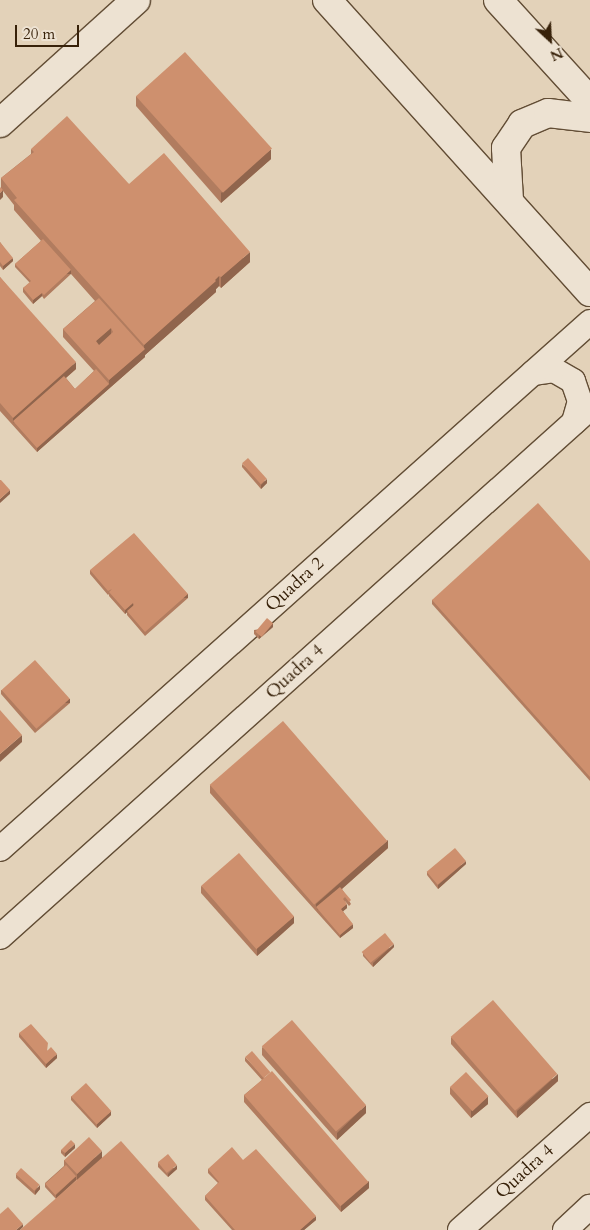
<!DOCTYPE html>
<html>
<head>
<meta charset="utf-8">
<style>
  body { margin:0 }
  #map { position:relative; width:590px; height:1230px; overflow:hidden; background:#e3d2b9; font-family:Cardo,serif }
  div>[style] { position:absolute }
  .roads { filter:drop-shadow(1px 0 #624d35) drop-shadow(-1px 0 #624d35) drop-shadow(0 1px #624d35) drop-shadow(0 -1px #624d35) }
  .minor>* { height:24px; margin:-12px; padding:0 12px; transform-origin:12px; border-radius:12px; background:#ede2d2 }
  .tertiary>* { height:28px; margin:-14px; padding:0 14px; transform-origin:14px; border-radius:14px; background:#ede2d2 }
  .wall>* { inset:0; background:#b17c5f }
  .shaded-wall>* { inset:0; background:#90654d; transform-origin:0 0 }
  .building>* { inset:0; background:#ce906e; transform-origin:0 0 }
  span { translate:-50% -50%; white-space:nowrap; text-align:center; line-height:1.15; -webkit-text-stroke:4px #ede2d2; paint-order:stroke }
  .street-label { font-size:18px; color:#372109 }
  .north { position:absolute; left:525px; top:15px; width:50px; height:50px; -webkit-text-stroke:4px #ede2d2; paint-order:stroke; rotate:155deg; font-size:14px; font-weight:700; line-height:20px; text-align:center; color:#372109 }
  .north::after { content:''; display:block; margin:auto; width:18px; height:22px; background:#372109; clip-path:polygon(50% 0,100% 100%,50% 72%,0 100%) }
  .scale { position:absolute; left:15px; top:25px; width:64px; height:22px; box-sizing:border-box; border:2px solid #372109; border-top:0; padding-left:6px; font-size:15px; line-height:18px; white-space:nowrap; color:#372109; -webkit-text-stroke:4px #ede2d2; paint-order:stroke }
</style>
</head>
<body>
<div id="map">
  <div class="roads">
    <div class="minor">
      <div style="left:533px;top:373px;width:21px;rotate:-8deg"></div>
      <div style="left:554px;top:370px;width:22px;rotate:30deg"></div>
      <div style="left:573px;top:381px;width:21px;rotate:71deg"></div>
      <div style="left:580px;top:401px;width:22px;rotate:106deg"></div>
      <div style="left:0;top:849px;width:791px;rotate:-41.77deg"></div>
      <div style="left:0;top:937px;width:792px;rotate:-41.88deg"></div>
      <div style="left:460px;top:1230px;width:174px;rotate:-41.5deg"></div>
      <div style="left:565px;top:1230px;width:34px;rotate:-43deg"></div>
    </div>
    <div class="tertiary">
      <div style="left:327px;top:0;width:393px;rotate:48deg"></div>
      <div style="left:498px;top:0;width:137px;rotate:47.7deg"></div>
      <div style="left:0;top:123px;width:183px;rotate:-42.1deg"></div>
      <div style="left:509px;top:200px;width:52px;rotate:-93.3deg"></div>
      <div style="left:506px;top:148px;width:29px;rotate:-56deg"></div>
      <div style="left:522px;top:124px;width:28px;rotate:-23deg"></div>
      <div style="left:548px;top:113px;width:42px;rotate:6.8deg"></div>
    </div>
  </div>
  <div class="wall">
    <div style="clip-path:polygon(136px 96px,271px 159px,221px 203px,136px 106px)"></div>
    <div style="clip-path:polygon(31px 149px,129px 184px,250px 262px,221px 288px,219px 286px,216px 289px,216px 292px,145px 355px,145px 357px,37px 452px,0 411px,0 277px,76px 369px,66px 378px,75px 389px,94px 371px,63px 337px,63px 329px,95px 301px,71px 274px,44px 299px,42px 296px,33px 304px,23px 292px,23px 288px,30px 283px,15px 267px,15px 264px,41px 241px,14px 210px,14px 205px,3px 191px,3px 197px,1px 188px,1px 178px,31px 154px)"></div>
    <div style="clip-path:polygon(0 242px,13px 261px,3px 270px,0 266px)"></div>
    <div style="clip-path:polygon(242px 464px,267px 483px,261px 489px,242px 467px)"></div>
    <div style="clip-path:polygon(590px 561px,590px 781px,432px 604px,432px 600px)"></div>
    <div style="clip-path:polygon(90px 570px,188px 598px,145px 636px,127px 615px,127px 612px,125px 614px,109px 596px,109px 594px,108px 595px,90px 574px)"></div>
    <div style="clip-path:polygon(273px 627px,259px 639px,254px 634px,254px 630px)"></div>
    <div style="clip-path:polygon(1px 690px,70px 703px,35px 733px,1px 694px)"></div>
    <div style="clip-path:polygon(210px 785px,388px 848px,342px 889px,351px 904px,349px 906px,345px 901px,347px 908px,343px 911px,353px 928px,340px 938px,210px 793px)"></div>
    <div style="clip-path:polygon(466px 864px,438px 889px,427px 875px,427px 872px)"></div>
    <div style="clip-path:polygon(201px 886px,294px 923px,257px 956px,201px 893px)"></div>
    <div style="clip-path:polygon(394px 947px,373px 967px,363px 956px,363px 953px)"></div>
    <div style="clip-path:polygon(19px 1033px,48px 1051px,57px 1058px,46px 1068px,19px 1037px)"></div>
    <div style="clip-path:polygon(451px 1037px,558px 1081px,517px 1118px,451px 1044px)"></div>
    <div style="clip-path:polygon(262px 1047px,366px 1113px,337px 1140px,262px 1055px)"></div>
    <div style="clip-path:polygon(245px 1057px,369px 1188px,341px 1212px,244px 1102px,244px 1095px,262px 1080px,245px 1061px)"></div>
    <div style="clip-path:polygon(450px 1087px,488px 1104px,471px 1118px,450px 1094px)"></div>
    <div style="clip-path:polygon(71px 1096px,111px 1115px,97px 1128px,71px 1100px)"></div>
    <div style="clip-path:polygon(75px 1148px,65px 1157px,61px 1153px,61px 1150px)"></div>
    <div style="clip-path:polygon(102px 1157px,56px 1199px,45px 1187px,45px 1183px,64px 1166px,64px 1160px)"></div>
    <div style="clip-path:polygon(243px 1160px,316px 1220px,304px 1230px,232px 1230px,205px 1200px,205px 1196px,218px 1183px,208px 1173px,208px 1169px)"></div>
    <div style="clip-path:polygon(158px 1163px,177px 1169px,168px 1177px,158px 1167px)"></div>
    <div style="clip-path:polygon(16px 1174px,40px 1189px,35px 1195px,16px 1178px)"></div>
  </div>
  <div class="shaded-wall">
    <div style="clip-path:polygon(271px 149px,271px 159px,221px 203px,221px 193px)"></div>
    <div style="clip-path:polygon(3px 190px,3px 197px,0 200px,0 193px)"></div>
    <div style="clip-path:polygon(250px 252px,250px 262px,221px 288px,221px 277px)"></div>
    <div style="clip-path:polygon(13px 258px,13px 261px,3px 270px,3px 266px)"></div>
    <div style="left:71px;top:270px;width:4px;height:37px;rotate:90deg"></div>
    <div style="clip-path:polygon(219px 276px,219px 286px,216px 289px,216px 292px,145px 355px,145px 357px,37px 452px,37px 448px,109px 384px,109px 380px,144px 350px,144px 345px)"></div>
    <div style="clip-path:polygon(42px 293px,42px 296px,33px 304px,33px 300px)"></div>
    <div style="clip-path:polygon(111px 328px,111px 336px,96px 348px,96px 341px)"></div>
    <div style="clip-path:polygon(76px 362px,76px 369px,14px 423px,13px 421px,13px 418px)"></div>
    <div style="clip-path:polygon(267px 479px,267px 483px,261px 489px,261px 485px)"></div>
    <div style="clip-path:polygon(10px 490px,10px 494px,0 503px,0 499px)"></div>
    <div style="left:188px;top:594px;width:4px;height:57px;rotate:90deg"></div>
    <div style="clip-path:polygon(133px 603px,133px 607px,125px 614px,125px 610px)"></div>
    <div style="clip-path:polygon(273px 623px,273px 627px,259px 639px,259px 636px)"></div>
    <div style="left:70px;top:699px;width:4px;height:46px;rotate:90deg"></div>
    <div style="clip-path:polygon(22px 735px,22px 742px,0 762px,0 754px)"></div>
    <div style="clip-path:polygon(388px 840px,388px 848px,318px 910px,316px 907px,316px 904px)"></div>
    <div style="clip-path:polygon(466px 861px,466px 864px,438px 889px,438px 885px)"></div>
    <div style="clip-path:polygon(347px 904px,347px 908px,341px 913px,341px 909px)"></div>
    <div style="clip-path:polygon(294px 916px,294px 923px,257px 956px,257px 948px)"></div>
    <div style="clip-path:polygon(353px 924px,353px 928px,340px 938px,340px 935px)"></div>
    <div style="clip-path:polygon(394px 944px,394px 947px,373px 967px,373px 963px)"></div>
    <div style="clip-path:polygon(57px 1054px,57px 1058px,46px 1068px,46px 1064px)"></div>
    <div style="clip-path:polygon(558px 1074px,558px 1081px,517px 1118px,517px 1111px)"></div>
    <div style="clip-path:polygon(488px 1096px,488px 1104px,471px 1118px,471px 1111px)"></div>
    <div style="clip-path:polygon(366px 1105px,366px 1113px,337px 1140px,337px 1133px)"></div>
    <div style="clip-path:polygon(111px 1111px,111px 1115px,97px 1128px,97px 1124px)"></div>
    <div style="clip-path:polygon(75px 1144px,75px 1148px,65px 1157px,65px 1153px)"></div>
    <div style="clip-path:polygon(102px 1151px,102px 1159px,77px 1181px,77px 1174px)"></div>
    <div style="clip-path:polygon(177px 1165px,177px 1169px,168px 1177px,168px 1174px)"></div>
    <div style="clip-path:polygon(76px 1176px,76px 1180px,56px 1199px,56px 1195px)"></div>
    <div style="clip-path:polygon(369px 1181px,369px 1188px,341px 1212px,341px 1205px)"></div>
    <div style="clip-path:polygon(40px 1185px,40px 1189px,35px 1195px,35px 1191px)"></div>
    <div style="clip-path:polygon(316px 1216px,316px 1220px,304px 1230px,300px 1230px)"></div>
    <div style="clip-path:polygon(23px 1224px,23px 1227px,20px 1230px,16px 1230px)"></div>
  </div>
  <div class="building">
    <div style="left:185px;top:52px;width:130px;height:66px;rotate:48deg"></div>
    <div style="clip-path:polygon(67px 116px,129px 184px,164px 153px,250px 252px,221px 277px,219px 276px,215px 280px,216px 281px,144px 345px,14px 200px,17px 198px,1px 178px,34px 152px,31px 149px)"></div>
    <div style="clip-path:polygon(0 187px,3px 190px,0 193px)"></div>
    <div style="clip-path:polygon(43px 239px,71px 270px,44px 295px,42px 293px,33px 300px,23px 288px,31px 281px,15px 264px)"></div>
    <div style="clip-path:polygon(0 242px,13px 258px,3px 266px,0 262px)"></div>
    <div style="clip-path:polygon(0 277px,76px 362px,13px 418px,0 403px)"></div>
    <div style="clip-path:polygon(evenodd,99px 298px,145px 349px,109px 380px,63px 329px,99px 298px,111px 328px,113px 332px,99px 345px,96px 341px,111px 328px)"></div>
    <div style="clip-path:polygon(96px 369px,109px 384px,37px 448px,13px 421px,64px 376px,75px 389px)"></div>
    <div style="left:248px;top:458px;width:28px;height:8px;rotate:48deg"></div>
    <div style="clip-path:polygon(0 480px,1px 480px,10px 490px,0 499px)"></div>
    <div style="clip-path:polygon(538px 503px,590px 561px,590px 777px,432px 600px)"></div>
    <div style="clip-path:polygon(134px 533px,188px 594px,145px 632px,127px 611px,134px 605px,133px 603px,125px 610px,109px 592px,112px 589px,108px 591px,90px 570px)"></div>
    <div style="left:267px;top:618px;width:8px;height:18px;rotate:40deg"></div>
    <div style="left:35px;top:660px;width:52px;height:45px;rotate:48deg"></div>
    <div style="clip-path:polygon(0 710px,22px 735px,0 754px)"></div>
    <div style="left:283px;top:721px;width:159px;height:97px;rotate:49deg"></div>
    <div style="left:455px;top:848px;width:17px;height:37px;rotate:50deg"></div>
    <div style="left:239px;top:853px;width:84px;height:50px;rotate:49deg"></div>
    <div style="clip-path:polygon(340px 887px,351px 900px,349px 902px,345px 897px,343px 899px,347px 904px,341px 909px,353px 924px,340px 935px,316px 907px)"></div>
    <div style="left:385px;top:933px;width:14px;height:30px;rotate:51deg"></div>
    <div style="left:493px;top:1000px;width:98px;height:56px;rotate:49deg"></div>
    <div style="left:292px;top:1020px;width:113px;height:40px;rotate:49deg"></div>
    <div style="clip-path:polygon(31px 1024px,48px 1043px,47px 1051px,51px 1047px,57px 1054px,46px 1064px,19px 1033px)"></div>
    <div style="left:252px;top:1051px;width:28px;height:9px;rotate:49deg"></div>
    <div style="left:272px;top:1071px;width:147px;height:37px;rotate:49deg"></div>
    <div style="left:466px;top:1072px;width:33px;height:22px;rotate:47deg"></div>
    <div style="left:86px;top:1083px;width:38px;height:20px;rotate:48deg"></div>
    <div style="left:89px;top:1137px;width:19px;height:34px;rotate:47deg"></div>
    <div style="clip-path:polygon(71px 1140px,75px 1144px,65px 1153px,61px 1150px)"></div>
    <div style="clip-path:polygon(121px 1141px,200px 1230px,20px 1230px)"></div>
    <div style="clip-path:polygon(232px 1147px,243px 1160px,256px 1149px,316px 1216px,300px 1230px,235px 1230px,205px 1196px,219px 1182px,208px 1169px)"></div>
    <div style="left:168px;top:1154px;width:14px;height:13px;rotate:51deg"></div>
    <div style="left:66px;top:1165px;width:15px;height:28px;rotate:48deg"></div>
    <div style="left:21px;top:1168px;width:25px;height:8px;rotate:42deg"></div>
    <div style="clip-path:polygon(8px 1207px,23px 1224px,16px 1230px,0 1230px,0 1214px)"></div>
  </div>
  <div class="street-label">
    <span style="left:295px;top:585px;rotate:-42deg">Quadra 2</span>
    <span style="left:295px;top:672px;rotate:-42deg">Quadra 4</span>
    <span style="left:525px;top:1172px;rotate:-42deg">Quadra 4</span>
  </div>
  <div class="north">N</div>
  <div class="scale">20 m</div>
</div>
</body>
</html>
